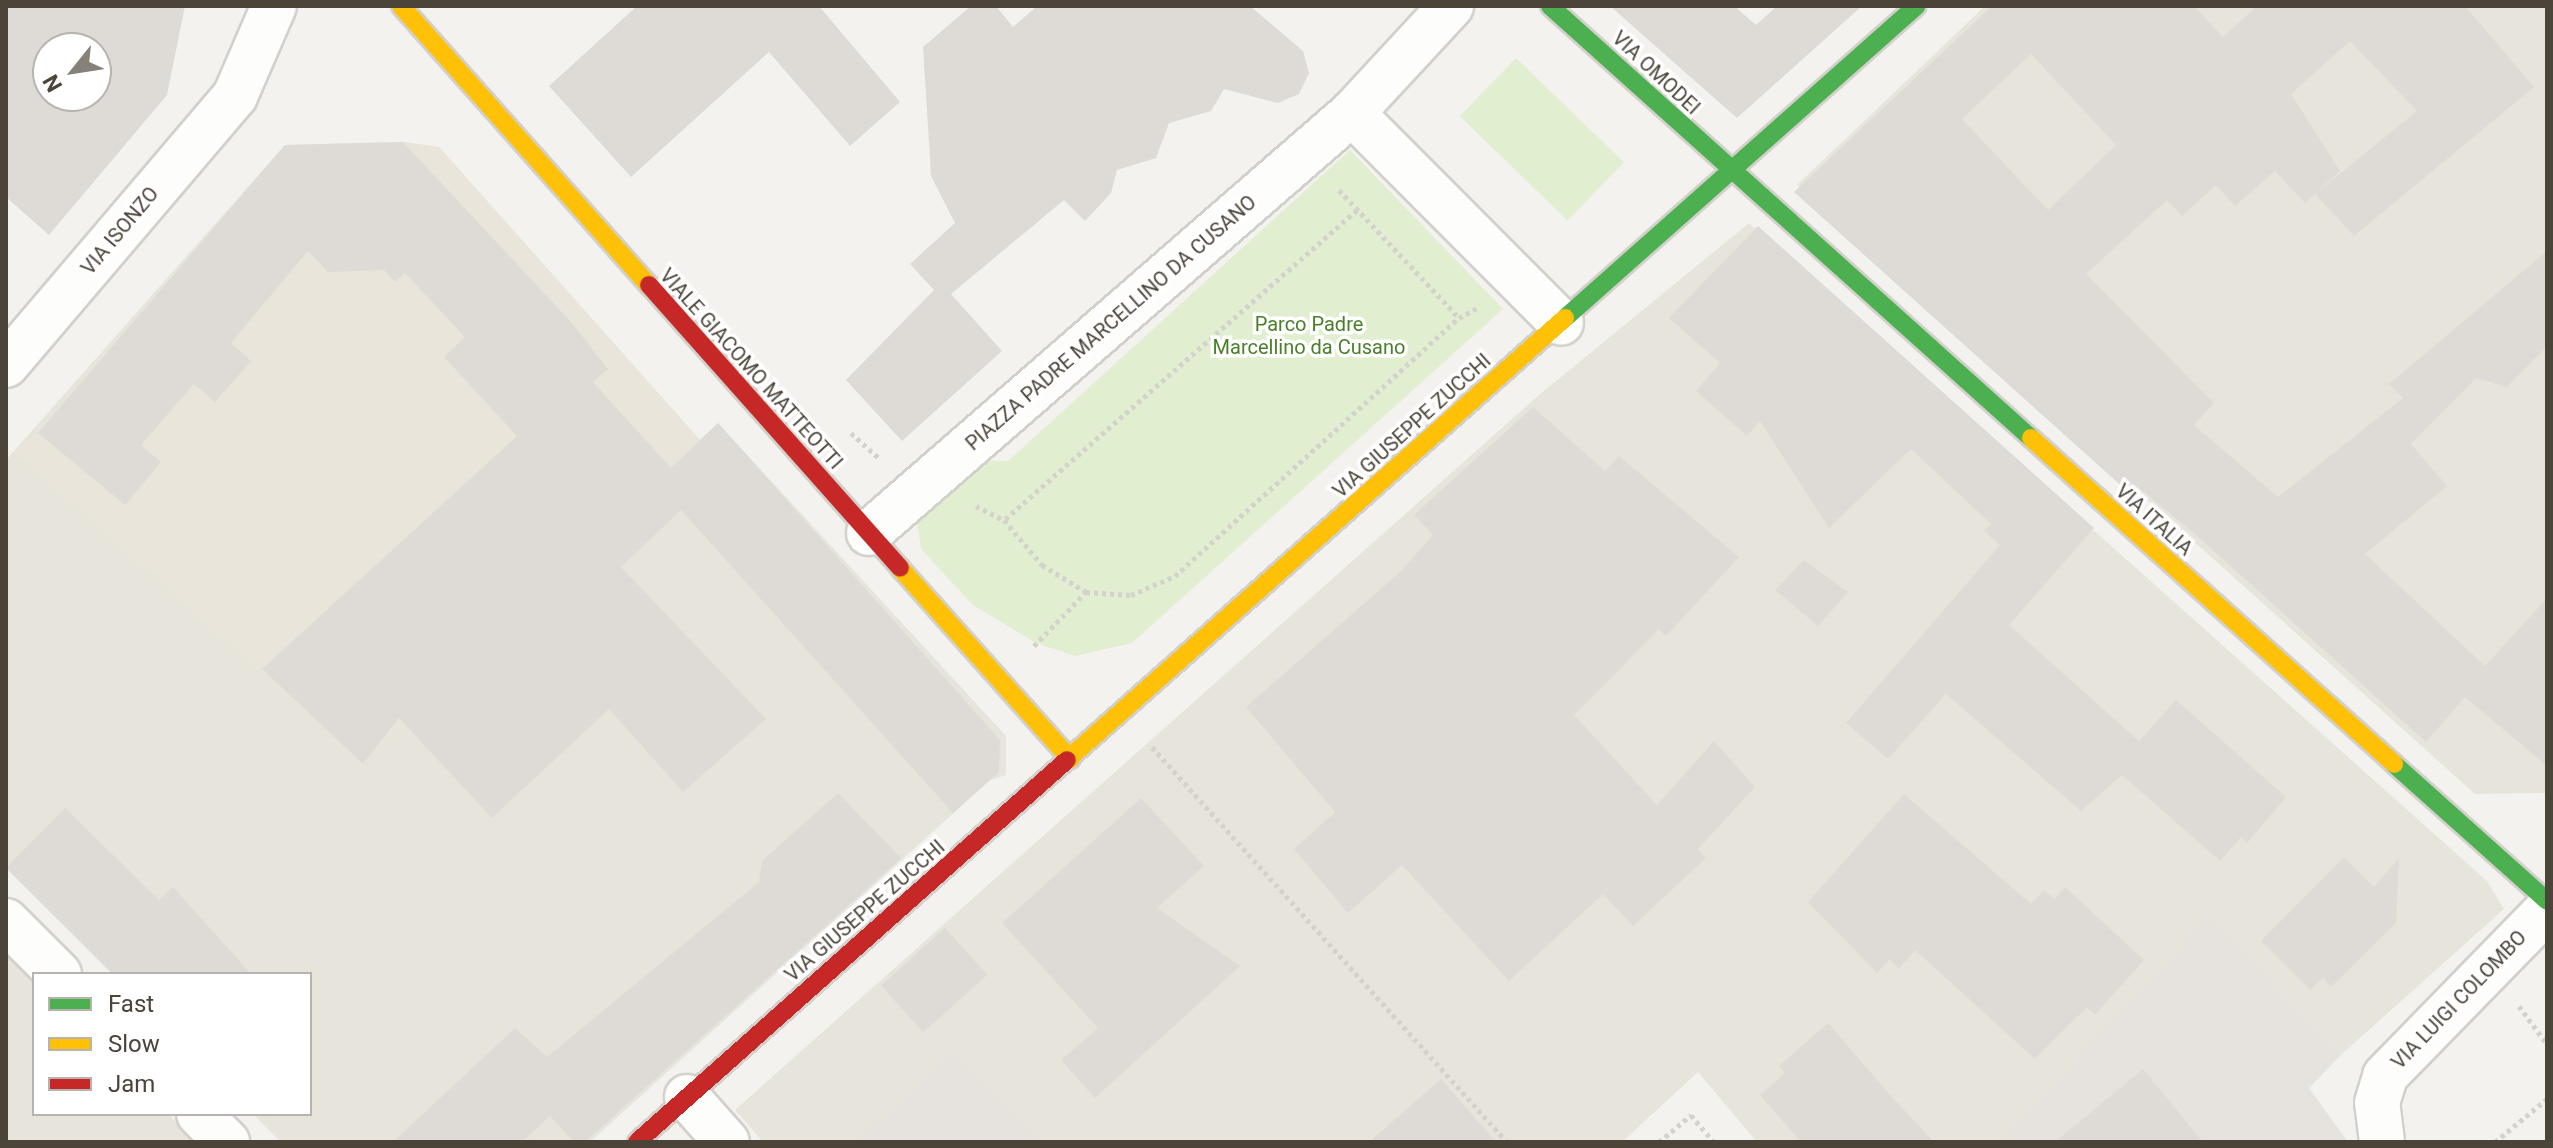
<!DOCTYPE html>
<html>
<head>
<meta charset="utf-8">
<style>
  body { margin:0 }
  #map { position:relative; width:2553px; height:1148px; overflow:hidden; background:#f4f2ee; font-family:Roboto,sans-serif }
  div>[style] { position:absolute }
  .residential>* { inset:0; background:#e7e4dc }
  .industrial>* { inset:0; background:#e6e2de }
  .education>* { inset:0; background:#eae5da }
  .green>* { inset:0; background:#e1eecf; transform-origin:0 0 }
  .parking>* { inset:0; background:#e6e3df }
  .building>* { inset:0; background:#dedbd6; transform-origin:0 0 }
  .path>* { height:5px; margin-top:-2.5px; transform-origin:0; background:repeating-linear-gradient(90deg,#d3d2cc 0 4px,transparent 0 8px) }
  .roads { filter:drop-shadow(2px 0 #d2d0cb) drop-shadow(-2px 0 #d2d0cb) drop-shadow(0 2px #d2d0cb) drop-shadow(0 -2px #d2d0cb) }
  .street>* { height:44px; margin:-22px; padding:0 22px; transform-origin:22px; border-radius:22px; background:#fdfdfc }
  .fast>* { height:18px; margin:-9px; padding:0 9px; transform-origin:9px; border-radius:9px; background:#4caf50 }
  .slow>* { height:18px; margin:-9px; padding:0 9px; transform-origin:9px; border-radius:9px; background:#ffc107 }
  .jam>* { height:18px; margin:-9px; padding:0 9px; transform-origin:9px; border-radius:9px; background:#c62828 }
  span { translate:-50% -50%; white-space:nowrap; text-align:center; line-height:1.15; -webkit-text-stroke:7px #fff; paint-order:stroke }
  .street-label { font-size:20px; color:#4b4439 }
  .park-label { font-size:20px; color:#4a7f2a }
  .frame { position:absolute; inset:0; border:8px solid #4b4439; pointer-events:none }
  .legend { position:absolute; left:32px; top:972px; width:280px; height:144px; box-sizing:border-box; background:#fff; border:2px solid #b7b4b0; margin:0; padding:10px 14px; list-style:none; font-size:24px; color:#4b4439 }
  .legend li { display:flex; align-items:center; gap:16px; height:40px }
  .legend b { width:40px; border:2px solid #b7b4b0 }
  .north { position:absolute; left:32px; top:32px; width:80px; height:80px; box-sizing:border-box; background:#fff; border:2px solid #b7b4b0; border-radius:50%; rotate:240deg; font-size:22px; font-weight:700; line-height:32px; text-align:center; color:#4b4439 }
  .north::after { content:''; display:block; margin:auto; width:28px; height:36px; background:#868178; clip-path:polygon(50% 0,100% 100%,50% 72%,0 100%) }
</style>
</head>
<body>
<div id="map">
  <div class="residential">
    <div style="clip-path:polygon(1985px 6px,2547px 6px,2547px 793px,2475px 794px,1797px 185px)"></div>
    <div style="clip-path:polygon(403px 142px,439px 147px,700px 440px,718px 423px,1006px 736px,1006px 775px,990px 780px,590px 1142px,281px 1142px,253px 1114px,310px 1114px,310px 974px,112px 974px,6px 868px,6px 460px,285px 145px)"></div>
    <div style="clip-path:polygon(1749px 223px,2487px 881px,2504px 909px,2342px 1054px,2208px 919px,2000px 1142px,1757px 1142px,1698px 1072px,1622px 1142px,763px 1142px,735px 1110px,1539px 395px)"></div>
    <div style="clip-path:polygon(6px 955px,34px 982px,34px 1114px,168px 1114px,196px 1142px,6px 1142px)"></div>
  </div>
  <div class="industrial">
    <div style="clip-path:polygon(2208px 918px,2342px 1054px,2309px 1088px,2348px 1142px,2000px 1142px)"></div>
  </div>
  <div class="education">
    <div style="clip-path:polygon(403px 142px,439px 147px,700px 440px,363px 763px,13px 452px,38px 433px,285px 145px)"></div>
  </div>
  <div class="green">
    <div style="left:1516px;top:58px;width:150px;height:81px;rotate:44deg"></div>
    <div style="clip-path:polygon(1350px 150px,1503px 309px,1132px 643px,1075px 656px,1036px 643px,973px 605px,921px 549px,916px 513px,970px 460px,1008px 461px)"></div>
  </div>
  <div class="parking">
    <div style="clip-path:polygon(951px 1055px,1042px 1142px,856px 1142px)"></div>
  </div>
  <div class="building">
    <div style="clip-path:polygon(evenodd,6px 6px,185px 6px,167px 95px,49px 235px,6px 197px,6px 6px,48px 48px,96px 48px,96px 96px,48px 96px,48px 48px)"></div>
    <div style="clip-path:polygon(637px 6px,819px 6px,900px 102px,850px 146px,769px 52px,631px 177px,549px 86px)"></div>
    <div style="clip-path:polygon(971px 6px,996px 6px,1013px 27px,1037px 6px,1250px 6px,1303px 51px,1309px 73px,1299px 94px,1278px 103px,1224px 89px,1211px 111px,1169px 123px,1156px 158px,1117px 170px,1111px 193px,1085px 221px,1064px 200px,951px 294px,1002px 351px,902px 441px,846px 380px,934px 290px,910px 264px,955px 223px,931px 176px,923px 47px)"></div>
    <div style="clip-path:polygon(1610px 6px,1734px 6px,1756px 25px,1777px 6px,1862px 6px,1737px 118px)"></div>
    <div style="clip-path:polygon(evenodd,1992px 6px,2194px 6px,2223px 37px,2257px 6px,2465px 6px,2534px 87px,2354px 236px,2315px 194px,2417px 111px,2350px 41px,2291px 94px,2340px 171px,2305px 203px,2275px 171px,2235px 206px,2216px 185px,2182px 216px,2167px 200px,2086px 274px,2214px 403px,2194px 425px,2278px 497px,2403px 398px,2389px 384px,2547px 251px,2547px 346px,2507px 387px,2476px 378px,2411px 444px,2447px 486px,2365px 554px,2485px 666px,2547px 598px,2547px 766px,2465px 697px,2426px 742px,2195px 534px,2133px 483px,2126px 490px,1794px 192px,1992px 6px,2031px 54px,2116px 145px,2048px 210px,1962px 119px,2031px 54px)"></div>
    <div style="clip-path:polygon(403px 142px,571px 322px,608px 369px,593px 382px,671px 468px,718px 423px,1000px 740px,999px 772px,953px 813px,681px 510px,621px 567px,766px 719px,683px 792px,609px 709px,492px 818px,399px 718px,363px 764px,262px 669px,517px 436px,444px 357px,465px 337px,405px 273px,395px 282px,384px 270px,328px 272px,308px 251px,231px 343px,251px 361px,215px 402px,194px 384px,141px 445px,161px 462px,125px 505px,38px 433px,285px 145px)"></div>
    <div style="clip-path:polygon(1758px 226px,2094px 528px,2009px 625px,2139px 741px,2176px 700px,2286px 797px,2247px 843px,2241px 837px,2220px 861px,2122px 775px,2081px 811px,1946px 694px,1888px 759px,1846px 723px,2000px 545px,1984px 531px,1991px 524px,1911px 449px,1829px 528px,1760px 421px,1747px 436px,1696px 391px,1720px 363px,1669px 318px)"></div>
    <div style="clip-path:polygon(1533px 407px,1605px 471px,1619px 456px,1739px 557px,1666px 636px,1659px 629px,1574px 715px,1657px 805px,1714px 741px,1755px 787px,1698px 849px,1706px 858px,1633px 926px,1603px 894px,1509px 981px,1402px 865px,1348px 913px,1294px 849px,1335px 812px,1246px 707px,1400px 572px,1433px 535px,1414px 515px)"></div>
    <div style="clip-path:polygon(1804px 560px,1848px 592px,1818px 626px,1775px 590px)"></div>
    <div style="clip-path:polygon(838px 793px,901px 858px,585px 1142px,574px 1142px,550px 1116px,522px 1142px,393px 1142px,515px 1028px,547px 1057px,759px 882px,762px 861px)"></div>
    <div style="clip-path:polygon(1904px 794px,2031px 904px,2044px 890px,2054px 899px,2065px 887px,2144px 960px,2095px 1015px,2087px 1007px,2035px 1059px,1915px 950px,1899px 969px,1890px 959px,1877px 973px,1808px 902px)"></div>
    <div style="clip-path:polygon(1141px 798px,1204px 866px,1157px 908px,1240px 966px,1095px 1098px,1061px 1060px,1098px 1028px,1002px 923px)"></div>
    <div style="clip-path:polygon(65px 808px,159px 900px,173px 887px,251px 974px,113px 974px,6px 868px)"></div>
    <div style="clip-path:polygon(2344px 857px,2374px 887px,2399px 858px,2396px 923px,2331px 987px,2323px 978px,2310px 990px,2261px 941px)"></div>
    <div style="left:945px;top:928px;width:63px;height:86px;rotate:48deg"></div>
    <div style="clip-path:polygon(1828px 1023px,1891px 1096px,1934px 1142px,1801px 1142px,1760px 1095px,1785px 1073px,1779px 1066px)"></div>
    <div style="clip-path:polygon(2143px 1069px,2203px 1142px,2055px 1142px)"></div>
    <div style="clip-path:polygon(1441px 1079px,1496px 1142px,1369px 1142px)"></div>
  </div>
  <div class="path">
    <div style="left:1339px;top:190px;width:175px;rotate:46.8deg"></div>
    <div style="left:1459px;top:318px;width:23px;rotate:-29deg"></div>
    <div style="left:1357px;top:210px;width:470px;rotate:138.7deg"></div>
    <div style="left:1004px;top:520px;width:59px;rotate:49.8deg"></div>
    <div style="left:1042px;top:565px;width:52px;rotate:31.5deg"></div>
    <div style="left:1086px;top:592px;width:45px;rotate:3.8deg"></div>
    <div style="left:1131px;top:595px;width:48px;rotate:-23.4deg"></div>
    <div style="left:1175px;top:576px;width:384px;rotate:-42.3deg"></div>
    <div style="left:851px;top:433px;width:38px;rotate:42deg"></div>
    <div style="left:976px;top:506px;width:31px;rotate:27deg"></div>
    <div style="left:1034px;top:646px;width:75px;rotate:-46.1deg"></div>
    <div style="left:1152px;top:747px;width:531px;rotate:48.05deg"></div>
    <div style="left:2519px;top:1006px;width:47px;rotate:53.6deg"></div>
    <div style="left:1659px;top:1142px;width:42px;rotate:-40.2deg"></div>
    <div style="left:1691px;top:1115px;width:35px;rotate:50deg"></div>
    <div style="left:2495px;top:1142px;width:67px;rotate:-39.6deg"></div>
  </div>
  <div class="roads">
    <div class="street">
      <div style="left:1352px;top:113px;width:296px;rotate:45.1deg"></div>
      <div style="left:6px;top:365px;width:353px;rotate:-49.6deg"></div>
      <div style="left:235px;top:96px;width:98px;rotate:-66.6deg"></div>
      <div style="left:869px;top:533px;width:640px;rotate:-41.01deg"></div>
      <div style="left:1352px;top:113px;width:146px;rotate:-47.2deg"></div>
      <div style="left:6px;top:921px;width:75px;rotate:45deg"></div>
      <div style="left:687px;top:1097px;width:60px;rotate:48.4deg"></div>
      <div style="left:199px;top:1114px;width:40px;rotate:45deg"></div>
      <div style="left:2382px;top:1142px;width:39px;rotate:-97deg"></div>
      <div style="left:2377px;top:1103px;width:28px;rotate:-73deg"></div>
      <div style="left:2385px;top:1076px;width:232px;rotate:-45.7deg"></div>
    </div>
    <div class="fast">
      <div style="left:1550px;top:6px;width:647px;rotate:41.93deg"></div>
      <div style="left:1565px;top:318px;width:470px;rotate:-41.6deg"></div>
      <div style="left:2394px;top:764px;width:205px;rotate:41.8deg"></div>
    </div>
    <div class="slow">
      <div style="left:401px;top:6px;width:373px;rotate:48.4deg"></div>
      <div style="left:2031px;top:438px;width:488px;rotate:41.9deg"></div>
      <div style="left:900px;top:568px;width:256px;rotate:48.3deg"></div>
      <div style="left:1067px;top:760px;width:666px;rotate:-41.59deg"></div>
    </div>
    <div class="jam">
      <div style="left:649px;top:285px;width:378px;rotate:48.4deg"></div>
      <div style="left:637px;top:1142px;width:575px;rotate:-41.62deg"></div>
    </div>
  </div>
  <div class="street-label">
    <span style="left:1656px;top:73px;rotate:43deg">VIA OMODEI</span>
    <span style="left:120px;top:231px;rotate:-50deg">VIA ISONZO</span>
    <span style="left:1111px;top:323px;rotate:-41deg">PIAZZA PADRE MARCELLINO DA CUSANO</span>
    <span style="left:751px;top:369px;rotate:48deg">VIALE GIACOMO MATTEOTTI</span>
    <span style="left:1412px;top:426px;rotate:-42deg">VIA GIUSEPPE ZUCCHI</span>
    <span style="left:2154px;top:520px;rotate:42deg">VIA ITALIA</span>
    <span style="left:865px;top:911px;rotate:-41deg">VIA GIUSEPPE ZUCCHI</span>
    <span style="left:2459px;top:1000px;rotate:-46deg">VIA LUIGI COLOMBO</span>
  </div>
  <div class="park-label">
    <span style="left:1309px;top:336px">Parco Padre<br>Marcellino da Cusano</span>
  </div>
  <div class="frame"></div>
  <ul class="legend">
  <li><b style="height:10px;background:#4caf50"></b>Fast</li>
  <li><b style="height:10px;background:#ffc107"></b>Slow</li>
  <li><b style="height:10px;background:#c62828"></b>Jam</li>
  </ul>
  <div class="north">N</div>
</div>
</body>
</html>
